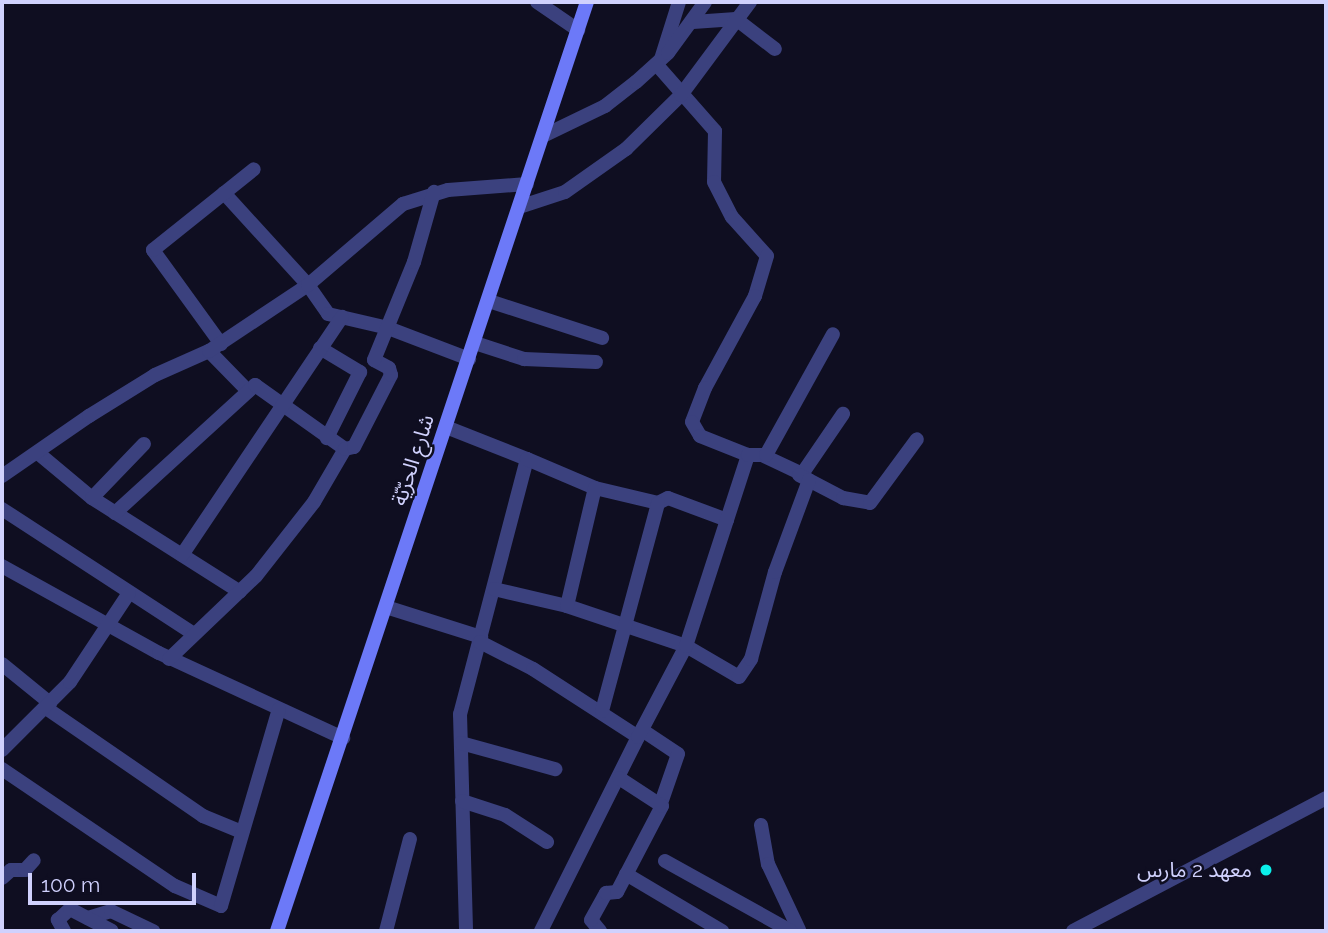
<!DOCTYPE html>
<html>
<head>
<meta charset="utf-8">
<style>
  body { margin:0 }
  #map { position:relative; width:1328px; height:933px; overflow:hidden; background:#0f0e21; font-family:Raleway,"Noto Sans Arabic",sans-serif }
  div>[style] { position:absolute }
  .minor>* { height:14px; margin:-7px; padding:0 7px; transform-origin:7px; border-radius:7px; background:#3b417e }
  .tertiary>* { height:14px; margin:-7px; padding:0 7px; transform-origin:7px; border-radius:7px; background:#3b417e }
  .secondary>* { height:14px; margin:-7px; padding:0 7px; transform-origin:7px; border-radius:7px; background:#6c79f8 }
  .dots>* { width:19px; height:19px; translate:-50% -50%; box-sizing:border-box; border:4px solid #0f0e21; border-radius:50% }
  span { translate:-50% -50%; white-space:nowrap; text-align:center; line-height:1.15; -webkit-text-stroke:5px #0f0e21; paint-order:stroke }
  .street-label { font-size:21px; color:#d0d1fd }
  .poi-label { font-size:21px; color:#d0d1fd }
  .right { translate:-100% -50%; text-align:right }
  .frame { position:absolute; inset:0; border:4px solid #d0d1fd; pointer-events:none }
  .scale { position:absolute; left:28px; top:873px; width:168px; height:32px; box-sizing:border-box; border:4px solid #d0d1fd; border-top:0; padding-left:9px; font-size:21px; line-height:24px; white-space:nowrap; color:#d0d1fd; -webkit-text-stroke:5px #0f0e21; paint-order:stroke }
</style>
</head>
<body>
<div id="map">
  <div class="minor">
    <div style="left:537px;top:2px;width:50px;rotate:34.3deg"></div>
    <div style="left:693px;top:22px;width:43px;rotate:-4deg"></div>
    <div style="left:736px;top:19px;width:49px;rotate:37.6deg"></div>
    <div style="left:661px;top:59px;width:60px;rotate:-72.5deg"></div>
    <div style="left:657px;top:65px;width:88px;rotate:48.7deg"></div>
    <div style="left:715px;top:131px;width:51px;rotate:91.1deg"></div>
    <div style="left:714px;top:182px;width:39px;rotate:63deg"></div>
    <div style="left:732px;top:217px;width:52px;rotate:48.1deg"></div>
    <div style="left:767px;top:256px;width:42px;rotate:106.7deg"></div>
    <div style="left:755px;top:296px;width:105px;rotate:118.5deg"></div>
    <div style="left:705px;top:388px;width:36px;rotate:111deg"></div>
    <div style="left:692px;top:422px;width:16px;rotate:60deg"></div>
    <div style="left:700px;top:436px;width:52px;rotate:21.6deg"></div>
    <div style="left:543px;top:136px;width:69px;rotate:-25.8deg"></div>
    <div style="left:605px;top:106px;width:39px;rotate:-38deg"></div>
    <div style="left:636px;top:82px;width:43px;rotate:-42.2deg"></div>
    <div style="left:668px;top:53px;width:63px;rotate:-54deg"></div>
    <div style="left:224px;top:193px;width:125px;rotate:47.6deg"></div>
    <div style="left:308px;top:285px;width:35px;rotate:55deg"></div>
    <div style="left:328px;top:314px;width:62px;rotate:13.1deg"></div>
    <div style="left:388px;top:328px;width:87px;rotate:20.9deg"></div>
    <div style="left:519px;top:207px;width:48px;rotate:-18.1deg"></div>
    <div style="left:565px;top:192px;width:75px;rotate:-35.2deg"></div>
    <div style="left:626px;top:149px;width:77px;rotate:-44.5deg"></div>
    <div style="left:681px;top:95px;width:116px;rotate:-53.4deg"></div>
    <div style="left:489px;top:301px;width:119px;rotate:18.1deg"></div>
    <div style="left:475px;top:343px;width:52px;rotate:18.1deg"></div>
    <div style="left:524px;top:359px;width:72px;rotate:2.4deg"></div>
    <div style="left:221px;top:344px;width:116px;rotate:-125.9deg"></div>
    <div style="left:153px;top:250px;width:129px;rotate:-38.7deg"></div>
    <div style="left:320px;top:348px;width:47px;rotate:31deg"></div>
    <div style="left:360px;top:372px;width:74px;rotate:116.6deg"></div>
    <div style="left:209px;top:351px;width:56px;rotate:45.7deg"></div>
    <div style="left:446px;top:427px;width:87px;rotate:21.6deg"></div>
    <div style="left:527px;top:459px;width:264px;rotate:104.7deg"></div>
    <div style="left:460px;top:714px;width:217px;rotate:88.4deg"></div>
    <div style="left:38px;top:453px;width:70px;rotate:39.8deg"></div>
    <div style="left:92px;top:498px;width:175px;rotate:32.4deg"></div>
    <div style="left:764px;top:456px;width:42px;rotate:25.3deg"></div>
    <div style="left:802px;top:474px;width:73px;rotate:-55.7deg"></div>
    <div style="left:527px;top:459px;width:74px;rotate:23.1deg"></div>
    <div style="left:595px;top:488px;width:65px;rotate:13.4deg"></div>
    <div style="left:658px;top:503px;width:11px;rotate:-27deg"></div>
    <div style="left:668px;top:498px;width:63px;rotate:20.4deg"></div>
    <div style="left:799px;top:475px;width:50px;rotate:27.6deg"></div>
    <div style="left:843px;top:498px;width:27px;rotate:10deg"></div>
    <div style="left:870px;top:503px;width:79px;rotate:-53.7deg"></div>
    <div style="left:2px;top:476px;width:106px;rotate:-34.6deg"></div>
    <div style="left:89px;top:416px;width:78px;rotate:-31.8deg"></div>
    <div style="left:155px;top:375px;width:59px;rotate:-24deg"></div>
    <div style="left:209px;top:351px;width:119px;rotate:-33.7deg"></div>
    <div style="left:308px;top:285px;width:125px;rotate:-40.5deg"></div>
    <div style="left:403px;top:204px;width:47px;rotate:-17.3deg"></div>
    <div style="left:448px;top:190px;width:79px;rotate:-4.3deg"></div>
    <div style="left:92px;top:498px;width:75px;rotate:-46.1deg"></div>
    <div style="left:2px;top:509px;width:227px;rotate:33.1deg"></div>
    <div style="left:115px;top:513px;width:190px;rotate:-42.4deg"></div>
    <div style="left:255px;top:385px;width:110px;rotate:35.4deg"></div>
    <div style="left:182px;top:555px;width:287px;rotate:-56.1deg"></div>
    <div style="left:2px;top:566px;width:179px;rotate:29deg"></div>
    <div style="left:159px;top:653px;width:203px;rotate:24.8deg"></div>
    <div style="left:494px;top:589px;width:75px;rotate:13.1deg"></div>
    <div style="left:567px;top:606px;width:126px;rotate:18.6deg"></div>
    <div style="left:686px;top:646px;width:61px;rotate:30.3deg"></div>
    <div style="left:739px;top:677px;width:22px;rotate:-56deg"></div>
    <div style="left:751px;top:659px;width:90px;rotate:-74.6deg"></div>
    <div style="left:775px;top:572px;width:98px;rotate:-69.7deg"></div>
    <div style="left:567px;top:606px;width:121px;rotate:-76.7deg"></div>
    <div style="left:386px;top:607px;width:100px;rotate:17.5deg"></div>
    <div style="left:480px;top:642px;width:59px;rotate:27deg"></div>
    <div style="left:533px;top:669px;width:125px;rotate:32.9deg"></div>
    <div style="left:638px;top:737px;width:217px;rotate:116.6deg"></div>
    <div style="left:169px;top:659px;width:120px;rotate:-43.7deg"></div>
    <div style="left:256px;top:576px;width:94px;rotate:-51.9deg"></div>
    <div style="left:314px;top:502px;width:61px;rotate:-59.7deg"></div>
    <div style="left:345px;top:449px;width:9px;rotate:-13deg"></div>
    <div style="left:354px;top:447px;width:81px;rotate:-62.8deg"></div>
    <div style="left:391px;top:375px;width:7px;rotate:-106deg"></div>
    <div style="left:389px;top:368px;width:17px;rotate:-152deg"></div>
    <div style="left:374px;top:360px;width:106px;rotate:-67.8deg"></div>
    <div style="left:414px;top:262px;width:73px;rotate:-74.1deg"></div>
    <div style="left:2px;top:664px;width:62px;rotate:39.1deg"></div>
    <div style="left:46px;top:708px;width:191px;rotate:34.5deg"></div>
    <div style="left:203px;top:816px;width:42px;rotate:22.3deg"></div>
    <div style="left:602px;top:711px;width:215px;rotate:-74.9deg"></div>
    <div style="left:642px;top:730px;width:43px;rotate:33.7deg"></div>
    <div style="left:678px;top:754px;width:52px;rotate:109.1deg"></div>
    <div style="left:638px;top:737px;width:103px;rotate:-62.2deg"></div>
    <div style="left:686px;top:646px;width:201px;rotate:-72deg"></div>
    <div style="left:748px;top:455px;width:18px"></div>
    <div style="left:766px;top:455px;width:138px;rotate:-61deg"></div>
    <div style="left:461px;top:743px;width:98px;rotate:15.5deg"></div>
    <div style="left:2px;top:750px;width:96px;rotate:-45deg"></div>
    <div style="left:70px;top:682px;width:107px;rotate:-56.5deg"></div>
    <div style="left:2px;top:769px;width:209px;rotate:34.1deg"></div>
    <div style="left:175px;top:886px;width:50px;rotate:23.5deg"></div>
    <div style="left:221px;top:906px;width:205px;rotate:-73.6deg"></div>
    <div style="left:462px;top:801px;width:45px;rotate:18deg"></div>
    <div style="left:505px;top:815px;width:50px;rotate:32.7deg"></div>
    <div style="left:761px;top:825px;width:40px;rotate:80deg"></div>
    <div style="left:768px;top:864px;width:73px;rotate:64.8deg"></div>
    <div style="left:665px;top:861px;width:144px;rotate:29.1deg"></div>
    <div style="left:626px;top:874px;width:112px;rotate:30.7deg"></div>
    <div style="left:2px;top:878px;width:12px;rotate:-42deg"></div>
    <div style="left:11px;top:870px;width:14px"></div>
    <div style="left:25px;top:870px;width:13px;rotate:-48deg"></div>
    <div style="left:88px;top:918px;width:24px;rotate:-17deg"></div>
    <div style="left:111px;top:911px;width:47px;rotate:25.5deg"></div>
    <div style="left:64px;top:931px;width:13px;rotate:-119deg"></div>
    <div style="left:58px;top:920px;width:16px;rotate:-43deg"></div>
    <div style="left:70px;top:909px;width:47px;rotate:27.6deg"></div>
    <div style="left:386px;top:931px;width:95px;rotate:-75.4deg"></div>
    <div style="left:600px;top:931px;width:14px;rotate:-129deg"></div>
    <div style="left:591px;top:920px;width:31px;rotate:-61deg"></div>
    <div style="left:606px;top:893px;width:11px;rotate:-5deg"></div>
    <div style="left:617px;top:892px;width:97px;rotate:-62.4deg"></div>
    <div style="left:662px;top:806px;width:51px;rotate:-146.9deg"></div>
  </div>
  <div class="tertiary">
    <div style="left:1073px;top:931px;width:286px;rotate:-27.7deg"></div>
  </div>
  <div class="secondary">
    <div style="left:277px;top:931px;width:979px;rotate:-71.55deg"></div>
  </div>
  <div class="dots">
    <div style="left:1266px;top:870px;background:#0befea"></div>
  </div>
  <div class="street-label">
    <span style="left:413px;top:460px;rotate:-72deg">شارع الحرّيّة</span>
  </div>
  <div class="poi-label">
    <span class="right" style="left:1252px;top:870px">معهد 2 مارس</span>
  </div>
  <div class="frame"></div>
  <div class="scale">100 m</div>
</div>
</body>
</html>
